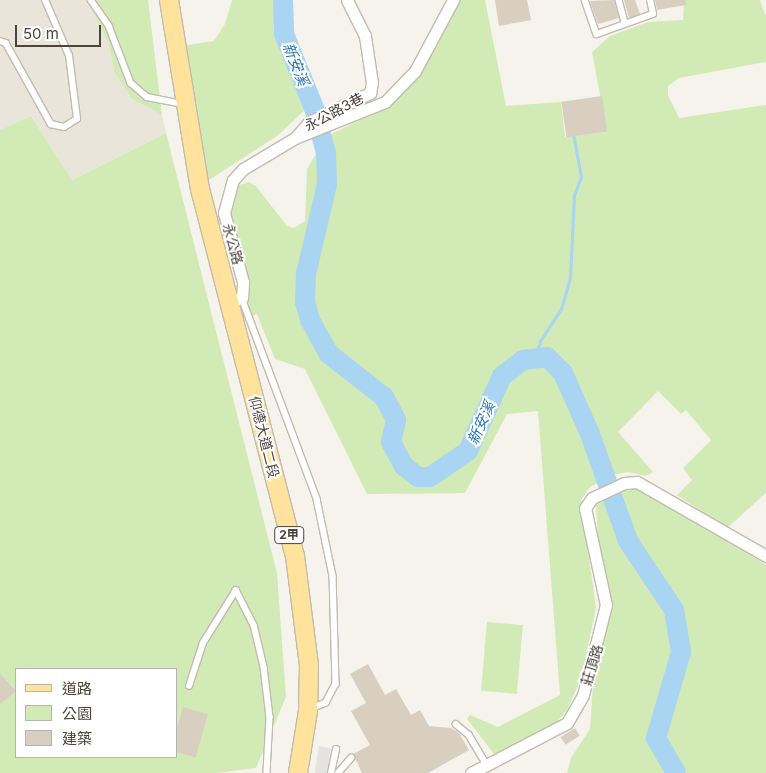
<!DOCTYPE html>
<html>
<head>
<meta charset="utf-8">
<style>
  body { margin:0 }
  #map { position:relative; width:766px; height:773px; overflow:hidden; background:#f6f3ec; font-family:Inter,"Noto Sans TC",sans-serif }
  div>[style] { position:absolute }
  .residential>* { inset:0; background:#eae5da }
  .green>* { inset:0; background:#d2eab5; transform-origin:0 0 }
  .parking>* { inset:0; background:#e5e3e0; transform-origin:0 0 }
  .stream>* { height:3px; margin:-1.5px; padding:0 1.5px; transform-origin:1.5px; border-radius:1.5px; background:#a9d4f2 }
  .river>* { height:20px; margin:-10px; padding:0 10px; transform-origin:10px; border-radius:10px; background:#a9d4f2 }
  .building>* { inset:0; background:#d8cfc1; transform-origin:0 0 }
  .roads { filter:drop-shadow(1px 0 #c2bbae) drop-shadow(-1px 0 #c2bbae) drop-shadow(0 1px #c2bbae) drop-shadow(0 -1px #c2bbae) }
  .service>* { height:5.5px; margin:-2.75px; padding:0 2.75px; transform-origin:2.75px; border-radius:2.75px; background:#fff }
  .minor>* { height:11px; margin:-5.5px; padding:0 5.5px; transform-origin:5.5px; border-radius:5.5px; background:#fff }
  .primary>* { height:18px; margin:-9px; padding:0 9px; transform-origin:9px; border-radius:9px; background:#ffe39c }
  span { translate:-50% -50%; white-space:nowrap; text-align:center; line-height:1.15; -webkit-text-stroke:4px #fff; paint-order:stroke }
  .shield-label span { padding:1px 4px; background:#fff; border:1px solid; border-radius:4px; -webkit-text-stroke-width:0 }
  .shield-label { font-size:12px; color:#4b4439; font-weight:700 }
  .street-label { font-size:14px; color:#4b4439 }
  .water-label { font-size:15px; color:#2e7ab2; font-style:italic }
  .legend { position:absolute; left:15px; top:668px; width:162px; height:90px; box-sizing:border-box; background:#fff; border:1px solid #b7b4b0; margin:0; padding:6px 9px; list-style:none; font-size:15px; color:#4b4439 }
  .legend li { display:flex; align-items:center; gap:10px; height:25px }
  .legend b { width:25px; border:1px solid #b7b4b0 }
  .scale { position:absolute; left:15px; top:25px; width:86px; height:22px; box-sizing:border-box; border:2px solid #4b4439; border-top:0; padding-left:6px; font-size:15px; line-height:18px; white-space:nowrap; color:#4b4439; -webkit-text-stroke:4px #fff; paint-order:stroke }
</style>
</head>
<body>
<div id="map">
  <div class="residential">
    <div style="clip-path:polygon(0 0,87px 0,109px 44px,114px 72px,132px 99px,162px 115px,166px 133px,72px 180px,31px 116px,0 130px)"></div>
  </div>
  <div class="green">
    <div style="clip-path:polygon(87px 0,148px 0,162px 115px,132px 99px,114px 72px,109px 44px)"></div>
    <div style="clip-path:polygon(232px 0,278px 0,281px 47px,306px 109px,277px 136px,209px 180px,202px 177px,182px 46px,214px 41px,225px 24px)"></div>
    <div style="clip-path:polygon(457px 0,485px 0,506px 106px,561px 102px,565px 137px,607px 132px,592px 52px,610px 36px,648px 22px,683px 20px,684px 0,760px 0,766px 17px,766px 62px,679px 78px,668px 86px,668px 95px,679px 118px,766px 105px,766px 493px,727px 528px,677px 495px,692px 480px,683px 468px,711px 440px,686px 410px,681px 414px,658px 391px,618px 432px,653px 472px,646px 476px,628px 472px,612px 475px,590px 487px,581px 500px,596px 608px,581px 679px,567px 710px,556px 723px,495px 755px,467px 719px,470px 715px,498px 727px,560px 695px,538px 411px,507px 414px,465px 493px,367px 494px,305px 369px,275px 359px,257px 314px,245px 319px,238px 302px,245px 298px,227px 212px,236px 186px,249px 182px,256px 186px,287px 226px,294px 228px,305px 221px,307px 169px,326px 137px,389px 105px,411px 85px,437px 46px)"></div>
    <div style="clip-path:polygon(evenodd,31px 116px,72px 180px,166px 133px,277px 573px,286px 697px,256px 768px,216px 773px,0 773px,0 130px,31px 116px,16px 669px,176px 669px,176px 757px,16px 757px,16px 669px)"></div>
    <div style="clip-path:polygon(629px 489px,642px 490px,680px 511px,766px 565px,766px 773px,567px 773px,571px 758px,590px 729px,593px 686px,612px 605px,599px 558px,596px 505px)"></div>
    <div style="left:487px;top:622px;width:36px;height:69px;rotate:5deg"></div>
  </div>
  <div class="parking">
    <div style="left:319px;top:746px;width:12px;height:27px;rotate:9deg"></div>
  </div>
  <div class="stream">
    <div style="left:536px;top:356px;width:16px;rotate:-75deg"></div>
    <div style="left:540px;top:341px;width:38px;rotate:-57deg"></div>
    <div style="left:561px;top:309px;width:32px;rotate:-74deg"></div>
    <div style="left:570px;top:278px;width:83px;rotate:-87.2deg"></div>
    <div style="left:574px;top:195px;width:19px;rotate:-69deg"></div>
    <div style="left:581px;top:177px;width:45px;rotate:-100.3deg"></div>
  </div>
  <div class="river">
    <div style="left:283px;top:0;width:34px;rotate:88deg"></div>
    <div style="left:284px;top:34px;width:80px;rotate:67.9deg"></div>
    <div style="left:314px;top:108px;width:47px;rotate:75.1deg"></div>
    <div style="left:326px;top:153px;width:31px;rotate:88deg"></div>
    <div style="left:327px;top:184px;width:92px;rotate:103.1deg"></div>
    <div style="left:306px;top:274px;width:28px;rotate:92deg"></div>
    <div style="left:305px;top:302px;width:19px;rotate:74deg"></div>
    <div style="left:310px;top:320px;width:39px;rotate:61deg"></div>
    <div style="left:329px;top:354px;width:70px;rotate:38deg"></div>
    <div style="left:384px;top:397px;width:26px;rotate:62deg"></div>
    <div style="left:396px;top:420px;width:23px;rotate:103deg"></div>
    <div style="left:391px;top:442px;width:27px;rotate:62deg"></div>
    <div style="left:404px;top:466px;width:18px;rotate:38deg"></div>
    <div style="left:418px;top:477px;width:12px"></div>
    <div style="left:430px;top:477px;width:46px;rotate:-34.4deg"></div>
    <div style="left:468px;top:451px;width:82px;rotate:-65.6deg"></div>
    <div style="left:502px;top:376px;width:26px;rotate:-37deg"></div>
    <div style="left:523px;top:360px;width:24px;rotate:-7deg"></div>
    <div style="left:547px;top:357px;width:23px;rotate:45deg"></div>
    <div style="left:563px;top:373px;width:67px;rotate:66.1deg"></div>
    <div style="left:590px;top:434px;width:114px;rotate:70.4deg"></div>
    <div style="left:628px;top:541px;width:83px;rotate:56.3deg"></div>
    <div style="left:674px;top:610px;width:43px;rotate:80.5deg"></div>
    <div style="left:681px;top:652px;width:90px;rotate:106.2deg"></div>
    <div style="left:656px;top:738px;width:40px;rotate:60.3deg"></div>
  </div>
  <div class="building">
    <div style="clip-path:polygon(495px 0,527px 0,531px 20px,499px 26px)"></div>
    <div style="clip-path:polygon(614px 0,619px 18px,598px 24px,590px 1px)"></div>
    <div style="clip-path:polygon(624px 0,635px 0,640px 14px,629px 18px)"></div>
    <div style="clip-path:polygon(655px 0,686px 0,686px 5px,657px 10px)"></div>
    <div style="left:602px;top:96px;width:36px;height:41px;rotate:82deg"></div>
    <div style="clip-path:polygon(368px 664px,385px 695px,396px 689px,411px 715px,420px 710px,429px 726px,451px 728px,459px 733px,469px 750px,428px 773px,362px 773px,353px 754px,370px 745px,351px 711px,366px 703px,350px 674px)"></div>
    <div style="clip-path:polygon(0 674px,16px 691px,0 704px)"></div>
    <div style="left:183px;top:707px;width:26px;height:45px;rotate:16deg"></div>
    <div style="left:575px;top:728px;width:9px;height:17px;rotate:58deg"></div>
  </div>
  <div class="roads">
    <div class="service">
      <div style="left:91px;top:0;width:32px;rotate:55deg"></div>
      <div style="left:109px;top:26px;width:61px;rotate:68.9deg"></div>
      <div style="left:131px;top:83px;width:21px;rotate:41deg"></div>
      <div style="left:147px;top:97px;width:37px;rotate:11deg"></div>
      <div style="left:585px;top:0;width:36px;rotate:71deg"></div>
      <div style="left:597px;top:34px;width:59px;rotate:-19.7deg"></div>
      <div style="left:653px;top:14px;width:14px;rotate:-102deg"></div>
      <div style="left:619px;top:0;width:23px;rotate:75deg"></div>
      <div style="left:0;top:41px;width:6px;rotate:18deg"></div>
      <div style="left:6px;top:43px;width:93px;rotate:60.9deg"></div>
      <div style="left:51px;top:124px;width:13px;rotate:13deg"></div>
      <div style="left:64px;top:127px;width:15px;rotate:-32deg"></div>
      <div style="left:77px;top:119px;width:64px;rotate:-97.2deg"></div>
      <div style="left:69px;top:56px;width:61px;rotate:-113.2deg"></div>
      <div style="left:242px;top:298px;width:215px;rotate:69.5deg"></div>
      <div style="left:317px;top:499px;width:79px;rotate:78.3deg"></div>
      <div style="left:333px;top:576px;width:108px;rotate:88.4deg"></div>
      <div style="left:336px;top:684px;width:21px;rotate:118deg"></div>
      <div style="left:326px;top:703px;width:15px;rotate:157deg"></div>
      <div style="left:189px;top:686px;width:45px;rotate:-72deg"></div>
      <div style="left:203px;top:643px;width:62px;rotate:-58.1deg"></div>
      <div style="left:236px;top:590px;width:39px;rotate:63deg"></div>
      <div style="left:254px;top:625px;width:43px;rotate:76.6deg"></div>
      <div style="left:264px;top:667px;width:50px;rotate:83.2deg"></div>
      <div style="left:270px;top:717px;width:56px;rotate:93.1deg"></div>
      <div style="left:456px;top:724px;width:17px;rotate:40deg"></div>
      <div style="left:469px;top:735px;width:35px;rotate:59deg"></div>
      <div style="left:331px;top:773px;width:24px;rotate:-78deg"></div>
      <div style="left:338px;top:773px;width:20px;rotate:-49deg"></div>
    </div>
    <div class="minor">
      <div style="left:295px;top:138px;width:21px;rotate:-49deg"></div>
      <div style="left:309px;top:122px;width:68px;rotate:-25.4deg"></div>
      <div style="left:370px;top:93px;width:10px;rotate:-79deg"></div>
      <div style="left:372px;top:83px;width:48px;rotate:-98.5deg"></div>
      <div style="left:365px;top:36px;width:40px;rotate:-116.6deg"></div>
      <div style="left:230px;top:301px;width:12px;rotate:-14deg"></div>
      <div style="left:242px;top:298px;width:16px;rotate:-86deg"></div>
      <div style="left:243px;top:282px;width:72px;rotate:-105.4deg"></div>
      <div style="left:224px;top:213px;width:34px;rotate:-75deg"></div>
      <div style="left:233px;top:180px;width:15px;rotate:-48deg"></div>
      <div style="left:243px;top:169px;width:61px;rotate:-30.8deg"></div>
      <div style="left:295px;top:138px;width:97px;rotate:-21.8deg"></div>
      <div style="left:385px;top:102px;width:43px;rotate:-45.9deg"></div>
      <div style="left:415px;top:71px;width:81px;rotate:-61.8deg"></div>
      <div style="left:471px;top:773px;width:108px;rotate:-27.5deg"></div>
      <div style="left:567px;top:723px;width:32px;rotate:-60deg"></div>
      <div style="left:583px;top:695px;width:93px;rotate:-75.7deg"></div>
      <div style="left:606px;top:605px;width:99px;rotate:-102.2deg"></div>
      <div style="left:585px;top:508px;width:12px;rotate:-55deg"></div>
      <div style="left:592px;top:498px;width:35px;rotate:-25deg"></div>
      <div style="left:624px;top:483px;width:13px;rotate:-4deg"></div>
      <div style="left:637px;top:482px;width:149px;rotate:29.8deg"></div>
    </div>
    <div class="primary">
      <div style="left:169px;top:0;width:192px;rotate:80.7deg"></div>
      <div style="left:200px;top:189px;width:379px;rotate:75.5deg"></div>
      <div style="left:295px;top:556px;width:110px;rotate:82.7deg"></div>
      <div style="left:309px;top:665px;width:46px;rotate:91.2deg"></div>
      <div style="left:308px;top:711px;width:63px;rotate:99.2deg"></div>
    </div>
  </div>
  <div class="shield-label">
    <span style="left:289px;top:535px">2甲</span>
  </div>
  <div class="street-label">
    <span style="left:334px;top:112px;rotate:-28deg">永公路3巷</span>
    <span style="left:233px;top:244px;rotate:75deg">永公路</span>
    <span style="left:264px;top:437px;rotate:76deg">仰德大道二段</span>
    <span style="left:592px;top:665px;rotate:-73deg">莊頂路</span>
  </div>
  <div class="water-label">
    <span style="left:296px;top:64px;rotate:68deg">新安溪</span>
    <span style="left:481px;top:423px;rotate:-66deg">新安溪</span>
  </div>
  <ul class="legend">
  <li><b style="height:6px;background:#ffe39c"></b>道路</li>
  <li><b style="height:14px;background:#d2eab5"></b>公園</li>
  <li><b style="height:14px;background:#d8cfc1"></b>建築</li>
  </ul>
  <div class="scale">50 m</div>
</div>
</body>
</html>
